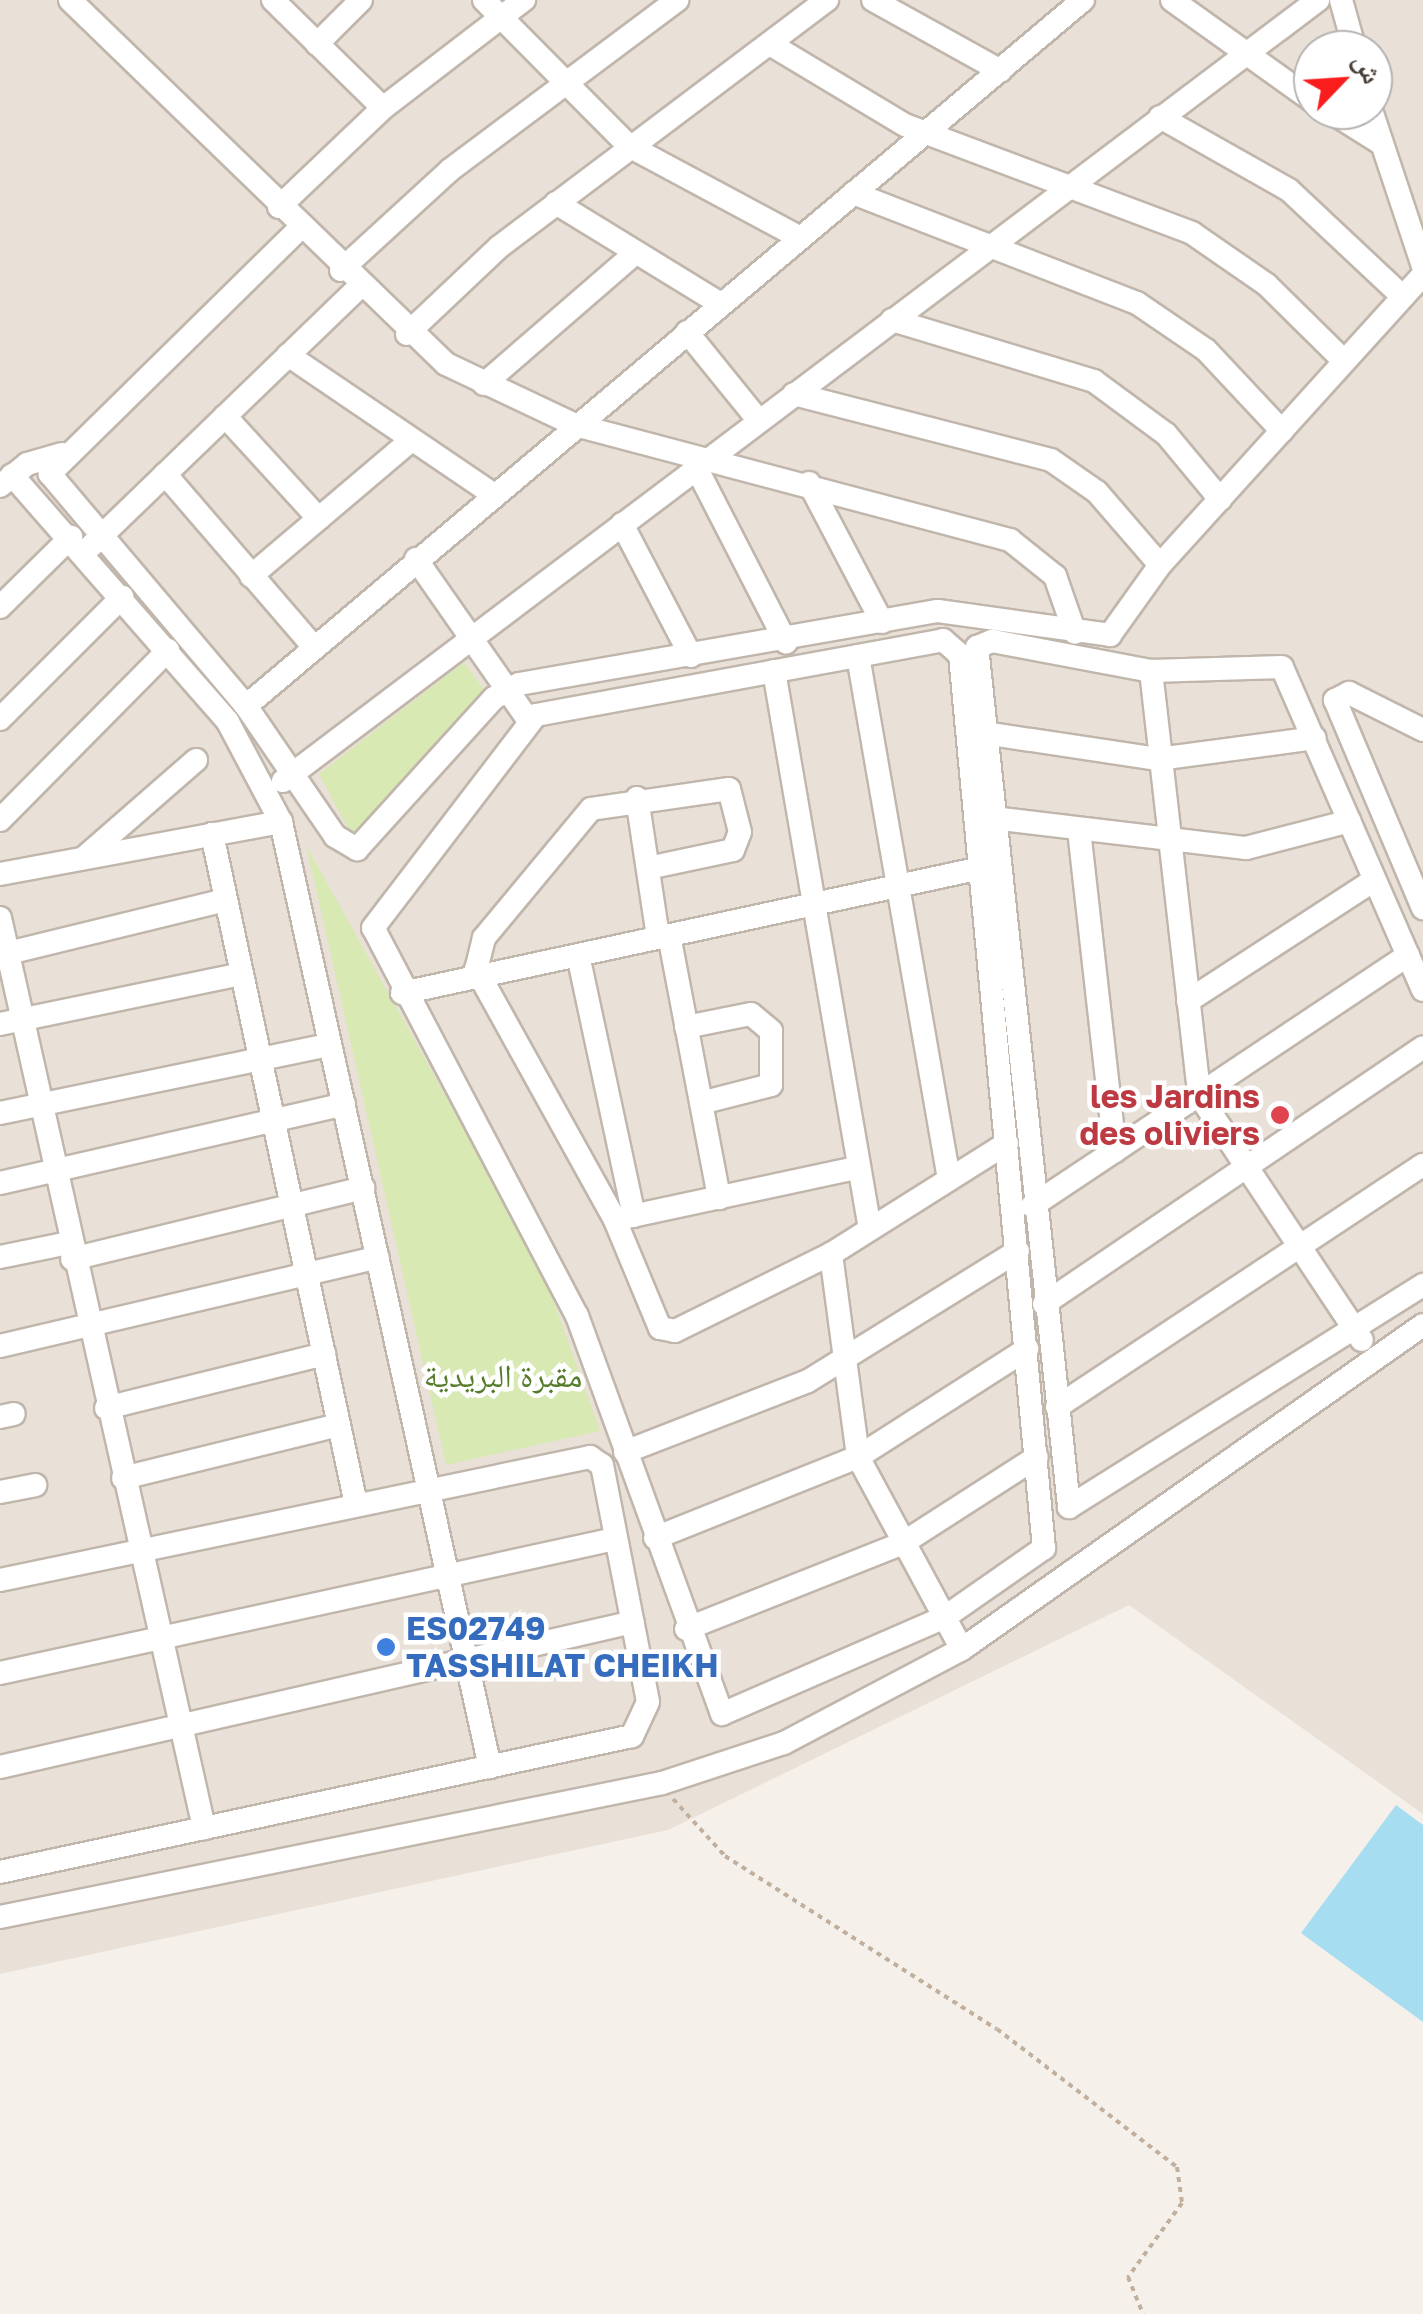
<!DOCTYPE html>
<html>
<head>
<meta charset="utf-8">
<style>
  body { margin:0 }
  #map { position:relative; width:1423px; height:2314px; overflow:hidden; background:#f5f0ea; font-family:"Golos Text","Noto Naskh Arabic",sans-serif }
  div>[style] { position:absolute }
  .residential>* { inset:0; background:#e9e1d8 }
  .green>* { inset:0; background:#d8e9b3 }
  .water>* { inset:0; background:#a7ddf1 }
  .path>* { height:4px; margin-top:-2px; transform-origin:0; background:repeating-linear-gradient(90deg,#c2b09e 0 5px,transparent 0 10px) }
  .roads { filter:drop-shadow(2px 0 #c1b6ac) drop-shadow(-2px 0 #c1b6ac) drop-shadow(0 2px #c1b6ac) drop-shadow(0 -2px #c1b6ac) }
  .minor>* { height:22px; margin:-11px; padding:0 11px; transform-origin:11px; border-radius:11px; background:#fff }
  .dots>* { width:28px; height:28px; translate:-50% -50%; box-sizing:border-box; border:5px solid #fff; border-radius:50% }
  span { translate:-50% -50%; white-space:nowrap; text-align:center; line-height:1.15; -webkit-text-stroke:9px #fff; paint-order:stroke }
  .health-label { font-size:32px; color:#be3a42; font-weight:700 }
  .right { translate:-100% -50%; text-align:right }
  .park-label { font-size:32px; color:#557c2a }
  .shop-label { font-size:32px; color:#366cbe; font-weight:700 }
  .left { translate:0 -50%; text-align:left }
  .north { position:absolute; left:1293px; top:30px; width:100px; height:100px; box-sizing:border-box; background:#fff; border:2px solid #b6b3af; border-radius:50%; rotate:65deg; font-size:28px; font-weight:700; line-height:40px; text-align:center; color:#494038 }
  .north::after { content:''; display:block; margin:auto; width:35px; height:45px; background:#f91e1d; clip-path:polygon(50% 0,100% 100%,50% 72%,0 100%) }
</style>
</head>
<body>
<div id="map">
  <div class="residential">
    <div style="clip-path:polygon(evenodd,0 0,1423px 0,1423px 1814px,1129px 1605px,668px 1830px,0 1974px,0 0,1313px 50px,1373px 50px,1373px 110px,1313px 110px,1313px 50px)"></div>
  </div>
  <div class="green">
    <div style="clip-path:polygon(464px 662px,488px 695px,358px 831px,349px 830px,319px 774px)"></div>
    <div style="clip-path:polygon(306px 845px,543px 1271px,600px 1431px,446px 1465px)"></div>
  </div>
  <div class="water">
    <div style="clip-path:polygon(1396px 1805px,1423px 1825px,1423px 2022px,1301px 1933px)"></div>
  </div>
  <div class="path">
    <div style="left:673px;top:1799px;width:77px;rotate:47.6deg"></div>
    <div style="left:725px;top:1856px;width:322px;rotate:32.5deg"></div>
    <div style="left:997px;top:2029px;width:227px;rotate:37.5deg"></div>
    <div style="left:1177px;top:2167px;width:36px;rotate:82deg"></div>
    <div style="left:1182px;top:2203px;width:92px;rotate:126.1deg"></div>
    <div style="left:1128px;top:2277px;width:40px;rotate:68deg"></div>
  </div>
  <div class="roads">
    <div class="minor">
      <div style="left:70px;top:0;width:523px;rotate:44.07deg"></div>
      <div style="left:446px;top:364px;width:143px;rotate:25.3deg"></div>
      <div style="left:575px;top:425px;width:450px;rotate:14.8deg"></div>
      <div style="left:1010px;top:540px;width:58px;rotate:38.7deg"></div>
      <div style="left:1055px;top:576px;width:60px;rotate:70.7deg"></div>
      <div style="left:273px;top:0;width:154px;rotate:44.5deg"></div>
      <div style="left:484px;top:0;width:206px;rotate:45.2deg"></div>
      <div style="left:629px;top:146px;width:193px;rotate:28.2deg"></div>
      <div style="left:873px;top:0;width:146px;rotate:29deg"></div>
      <div style="left:1172px;top:0;width:173px;rotate:35.6deg"></div>
      <div style="left:1341px;top:0;width:52px;rotate:74.4deg"></div>
      <div style="left:317px;top:44px;width:62px;rotate:-45deg"></div>
      <div style="left:770px;top:44px;width:157px;rotate:31deg"></div>
      <div style="left:905px;top:125px;width:307px;rotate:20.6deg"></div>
      <div style="left:1192px;top:233px;width:91px;rotate:34.7deg"></div>
      <div style="left:1267px;top:285px;width:108px;rotate:44.6deg"></div>
      <div style="left:1328px;top:110px;width:60px;rotate:32.1deg"></div>
      <div style="left:1371px;top:110px;width:164px;rotate:71.6deg"></div>
      <div style="left:1160px;top:117px;width:148px;rotate:29.5deg"></div>
      <div style="left:1289px;top:190px;width:156px;rotate:43.2deg"></div>
      <div style="left:853px;top:193px;width:305px;rotate:21.2deg"></div>
      <div style="left:1137px;top:303px;width:83px;rotate:34.3deg"></div>
      <div style="left:1206px;top:350px;width:111px;rotate:46.8deg"></div>
      <div style="left:556px;top:203px;width:193px;rotate:31.5deg"></div>
      <div style="left:279px;top:207px;width:144px;rotate:-43.6deg"></div>
      <div style="left:383px;top:108px;width:178px;rotate:-37.5deg"></div>
      <div style="left:300px;top:228px;width:351px;rotate:135.5deg"></div>
      <div style="left:50px;top:474px;width:304px;rotate:49.8deg"></div>
      <div style="left:246px;top:706px;width:158px;rotate:55.6deg"></div>
      <div style="left:335px;top:836px;width:26px;rotate:31deg"></div>
      <div style="left:357px;top:849px;width:204px;rotate:-47.8deg"></div>
      <div style="left:494px;top:698px;width:29px;rotate:-29deg"></div>
      <div style="left:519px;top:684px;width:425px;rotate:-9.9deg"></div>
      <div style="left:938px;top:611px;width:174px;rotate:7.9deg"></div>
      <div style="left:1110px;top:635px;width:86px;rotate:-54.5deg"></div>
      <div style="left:1160px;top:565px;width:391px;rotate:-47.8deg"></div>
      <div style="left:341px;top:270px;width:148px;rotate:-42.5deg"></div>
      <div style="left:450px;top:170px;width:284px;rotate:-36.8deg"></div>
      <div style="left:892px;top:320px;width:211px;rotate:16.8deg"></div>
      <div style="left:1094px;top:381px;width:89px;rotate:36.4deg"></div>
      <div style="left:1166px;top:434px;width:85px;rotate:50.3deg"></div>
      <div style="left:687px;top:332px;width:114px;rotate:51deg"></div>
      <div style="left:407px;top:334px;width:127px;rotate:-43.4deg"></div>
      <div style="left:499px;top:247px;width:411px;rotate:-37deg"></div>
      <div style="left:288px;top:355px;width:245px;rotate:34.2deg"></div>
      <div style="left:484px;top:384px;width:196px;rotate:-40.9deg"></div>
      <div style="left:794px;top:394px;width:265px;rotate:14.4deg"></div>
      <div style="left:1051px;top:460px;width:56px;rotate:34.8deg"></div>
      <div style="left:1097px;top:492px;width:96px;rotate:49.2deg"></div>
      <div style="left:225px;top:416px;width:139px;rotate:47.6deg"></div>
      <div style="left:697px;top:469px;width:195px;rotate:62.8deg"></div>
      <div style="left:165px;top:474px;width:228px;rotate:49.3deg"></div>
      <div style="left:12px;top:475px;width:328px;rotate:48.8deg"></div>
      <div style="left:228px;top:722px;width:113px;rotate:62.1deg"></div>
      <div style="left:281px;top:822px;width:968px;rotate:77.53deg"></div>
      <div style="left:809px;top:483px;width:157px;rotate:62.3deg"></div>
      <div style="left:0;top:486px;width:35px;rotate:-39deg"></div>
      <div style="left:27px;top:464px;width:36px;rotate:-16deg"></div>
      <div style="left:622px;top:524px;width:149px;rotate:62.4deg"></div>
      <div style="left:91px;top:546px;width:371px;rotate:-44deg"></div>
      <div style="left:416px;top:559px;width:198px;rotate:55.1deg"></div>
      <div style="left:251px;top:576px;width:206px;rotate:-40.3deg"></div>
      <div style="left:0;top:607px;width:100px;rotate:-44.6deg"></div>
      <div style="left:943px;top:640px;width:23px;rotate:41deg"></div>
      <div style="left:960px;top:655px;width:897px;rotate:84.63deg"></div>
      <div style="left:1044px;top:1548px;width:121px;rotate:145.1deg"></div>
      <div style="left:945px;top:1617px;width:243px;rotate:156.5deg"></div>
      <div style="left:722px;top:1714px;width:424px;rotate:-110deg"></div>
      <div style="left:577px;top:1316px;width:438px;rotate:-117.7deg"></div>
      <div style="left:373px;top:928px;width:268px;rotate:-52.6deg"></div>
      <div style="left:536px;top:715px;width:414px;rotate:-10.4deg"></div>
      <div style="left:858px;top:656px;width:531px;rotate:80.13deg"></div>
      <div style="left:774px;top:671px;width:566px;rotate:80.24deg"></div>
      <div style="left:1151px;top:671px;width:427px;rotate:83.5deg"></div>
      <div style="left:1199px;top:1095px;width:294px;rotate:56.4deg"></div>
      <div style="left:246px;top:706px;width:1095px;rotate:-40.15deg"></div>
      <div style="left:0;top:719px;width:173px;rotate:-45deg"></div>
      <div style="left:1423px;top:730px;width:83px;rotate:-153.4deg"></div>
      <div style="left:1349px;top:693px;width:16px;rotate:153deg"></div>
      <div style="left:1335px;top:700px;width:226px;rotate:67.1deg"></div>
      <div style="left:984px;top:733px;width:176px;rotate:8.5deg"></div>
      <div style="left:1158px;top:759px;width:158px;rotate:-7.6deg"></div>
      <div style="left:283px;top:781px;width:1297px;rotate:-37.04deg"></div>
      <div style="left:637px;top:798px;width:141px;rotate:81.4deg"></div>
      <div style="left:993px;top:818px;width:255px;rotate:6.8deg"></div>
      <div style="left:1246px;top:848px;width:107px;rotate:-14.6deg"></div>
      <div style="left:0;top:820px;width:239px;rotate:-45.3deg"></div>
      <div style="left:1079px;top:830px;width:323px;rotate:83.6deg"></div>
      <div style="left:212px;top:834px;width:685px;rotate:77.87deg"></div>
      <div style="left:86px;top:856px;width:146px;rotate:-41.1deg"></div>
      <div style="left:648px;top:868px;width:87px;rotate:-12deg"></div>
      <div style="left:733px;top:850px;width:19px;rotate:-69deg"></div>
      <div style="left:740px;top:832px;width:44px;rotate:-104.3deg"></div>
      <div style="left:729px;top:789px;width:139px;rotate:171.8deg"></div>
      <div style="left:591px;top:809px;width:168px;rotate:129.7deg"></div>
      <div style="left:484px;top:938px;width:32px;rotate:104deg"></div>
      <div style="left:476px;top:969px;width:287px;rotate:61deg"></div>
      <div style="left:615px;top:1220px;width:117px;rotate:67.4deg"></div>
      <div style="left:660px;top:1328px;width:15px;rotate:11deg"></div>
      <div style="left:675px;top:1331px;width:174px;rotate:-26.3deg"></div>
      <div style="left:831px;top:1254px;width:208px;rotate:-32.2deg"></div>
      <div style="left:0;top:874px;width:286px;rotate:-10.5deg"></div>
      <div style="left:0;top:918px;width:933px;rotate:77.36deg"></div>
      <div style="left:669px;top:935px;width:268px;rotate:79.2deg"></div>
      <div style="left:0;top:955px;width:232px;rotate:-13.7deg"></div>
      <div style="left:578px;top:955px;width:267px;rotate:77.9deg"></div>
      <div style="left:1423px;top:990px;width:352px;rotate:-113.6deg"></div>
      <div style="left:1282px;top:667px;width:131px;rotate:178.3deg"></div>
      <div style="left:1151px;top:671px;width:162px;rotate:-169.3deg"></div>
      <div style="left:992px;top:641px;width:16px;rotate:158deg"></div>
      <div style="left:977px;top:647px;width:865px;rotate:83.89deg"></div>
      <div style="left:1069px;top:1507px;width:418px;rotate:-32.1deg"></div>
      <div style="left:402px;top:993px;width:592px;rotate:-12.18deg"></div>
      <div style="left:1188px;top:1001px;width:222px;rotate:-33deg"></div>
      <div style="left:0;top:1024px;width:247px;rotate:-11.7deg"></div>
      <div style="left:686px;top:1027px;width:66px;rotate:-11.3deg"></div>
      <div style="left:751px;top:1014px;width:26px;rotate:40deg"></div>
      <div style="left:771px;top:1031px;width:54px;rotate:90deg"></div>
      <div style="left:771px;top:1085px;width:72px;rotate:165.6deg"></div>
      <div style="left:0;top:1113px;width:336px;rotate:-11.7deg"></div>
      <div style="left:0;top:1183px;width:353px;rotate:-12.9deg"></div>
      <div style="left:1032px;top:1206px;width:452px;rotate:-33.7deg"></div>
      <div style="left:623px;top:1218px;width:239px;rotate:-12.1deg"></div>
      <div style="left:831px;top:1254px;width:205px;rotate:82.4deg"></div>
      <div style="left:858px;top:1457px;width:218px;rotate:61.6deg"></div>
      <div style="left:0;top:1257px;width:70px;rotate:-11.5deg"></div>
      <div style="left:72px;top:1259px;width:300px;rotate:-13.7deg"></div>
      <div style="left:1044px;top:1304px;width:458px;rotate:-34.1deg"></div>
      <div style="left:0;top:1346px;width:388px;rotate:-13.2deg"></div>
      <div style="left:1057px;top:1407px;width:439px;rotate:-33.5deg"></div>
      <div style="left:106px;top:1408px;width:225px;rotate:-13.9deg"></div>
      <div style="left:0;top:1417px;width:14px;rotate:-12deg"></div>
      <div style="left:625px;top:1452px;width:196px;rotate:-21.2deg"></div>
      <div style="left:808px;top:1381px;width:247px;rotate:-31.8deg"></div>
      <div style="left:123px;top:1478px;width:222px;rotate:-13.8deg"></div>
      <div style="left:0;top:1492px;width:36px;rotate:-11deg"></div>
      <div style="left:655px;top:1538px;width:219px;rotate:-21.8deg"></div>
      <div style="left:858px;top:1457px;width:201px;rotate:-32.6deg"></div>
      <div style="left:0;top:1580px;width:603px;rotate:-11.78deg"></div>
      <div style="left:590px;top:1457px;width:14px;rotate:34deg"></div>
      <div style="left:602px;top:1465px;width:241px;rotate:79deg"></div>
      <div style="left:648px;top:1702px;width:38px;rotate:115deg"></div>
      <div style="left:632px;top:1736px;width:646px;rotate:167.86deg"></div>
      <div style="left:686px;top:1629px;width:233px;rotate:-21.6deg"></div>
      <div style="left:903px;top:1543px;width:159px;rotate:-32.7deg"></div>
      <div style="left:0;top:1673px;width:629px;rotate:-12.29deg"></div>
      <div style="left:0;top:1767px;width:649px;rotate:-12.9deg"></div>
      <div style="left:0;top:1917px;width:675px;rotate:-11.44deg"></div>
      <div style="left:662px;top:1783px;width:128px;rotate:-18.2deg"></div>
      <div style="left:784px;top:1743px;width:201px;rotate:-27.8deg"></div>
      <div style="left:962px;top:1649px;width:563px;rotate:-35.1deg"></div>
    </div>
  </div>
  <div class="dots">
    <div style="left:1280px;top:1115px;background:#e0444e"></div>
    <div style="left:386px;top:1647px;background:#3f7fe0"></div>
  </div>
  <div class="health-label">
    <span class="right" style="left:1260px;top:1115px">les Jardins<br>des oliviers</span>
  </div>
  <div class="park-label">
    <span style="left:503px;top:1375px">مقبرة البريدية</span>
  </div>
  <div class="shop-label">
    <span class="left" style="left:406px;top:1647px">ES02749<br>TASSHILAT CHEIKH</span>
  </div>
  <div class="north">ش</div>
</div>
</body>
</html>
